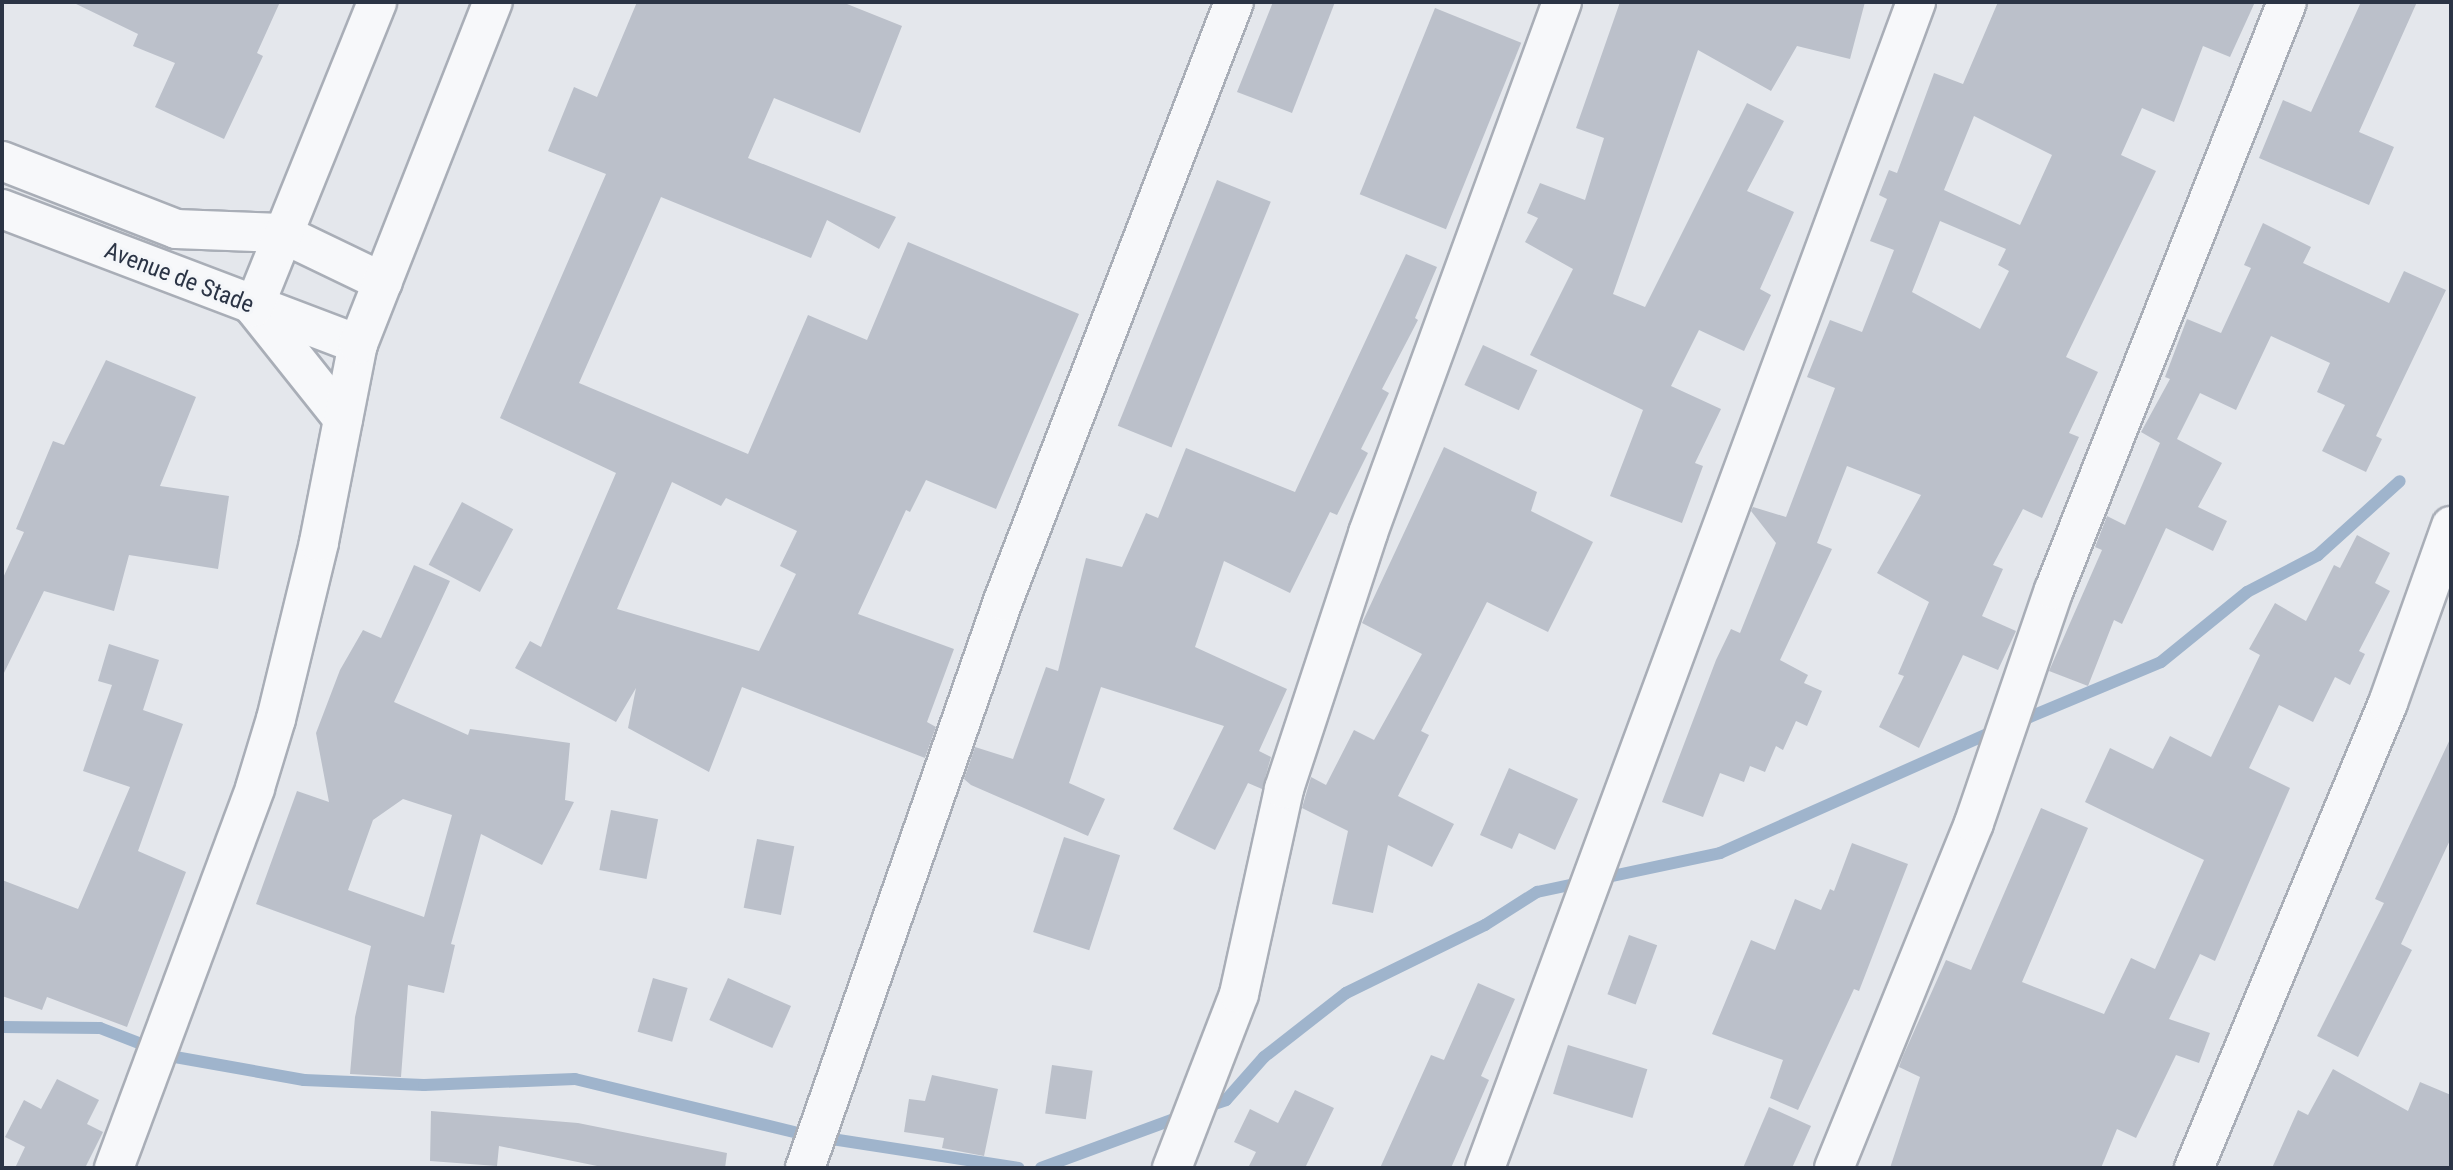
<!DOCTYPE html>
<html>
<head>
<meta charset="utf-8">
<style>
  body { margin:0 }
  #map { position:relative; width:2453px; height:1170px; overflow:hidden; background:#e4e7ec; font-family:"Roboto Condensed",sans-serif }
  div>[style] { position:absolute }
  .stream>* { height:12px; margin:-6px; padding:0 6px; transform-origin:6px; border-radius:6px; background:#9fb4cc }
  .building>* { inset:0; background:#bbc0ca; transform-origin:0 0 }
  .roads { filter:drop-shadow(2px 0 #a9aeb7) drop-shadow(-2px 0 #a9aeb7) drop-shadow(0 2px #a9aeb7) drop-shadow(0 -2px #a9aeb7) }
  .minor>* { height:38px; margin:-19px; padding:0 19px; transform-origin:19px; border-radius:19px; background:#f7f8fa }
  span { translate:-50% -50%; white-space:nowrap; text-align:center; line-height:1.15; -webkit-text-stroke:6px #f4f6f9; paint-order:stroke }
  .street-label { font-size:24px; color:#2b3445 }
  .frame { position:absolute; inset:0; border:4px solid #2b3445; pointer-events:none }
</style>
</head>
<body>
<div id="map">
  <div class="stream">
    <div style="left:2025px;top:719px;width:147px;rotate:-22.7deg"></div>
    <div style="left:2161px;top:662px;width:111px;rotate:-39.1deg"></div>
    <div style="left:2247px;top:592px;width:80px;rotate:-27.5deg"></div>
    <div style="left:2318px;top:555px;width:110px;rotate:-42.1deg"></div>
    <div style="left:2px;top:1027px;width:98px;rotate:0.6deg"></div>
    <div style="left:100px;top:1028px;width:80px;rotate:21.1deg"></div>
    <div style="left:175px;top:1057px;width:131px;rotate:10.1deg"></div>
    <div style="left:304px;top:1080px;width:120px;rotate:2.4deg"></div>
    <div style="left:424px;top:1085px;width:151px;rotate:-2.3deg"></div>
    <div style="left:575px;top:1079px;width:238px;rotate:13.6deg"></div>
    <div style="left:806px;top:1135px;width:215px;rotate:8.8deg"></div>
    <div style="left:1202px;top:1108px;width:25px;rotate:-18deg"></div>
    <div style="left:1226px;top:1100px;width:57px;rotate:-48.5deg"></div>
    <div style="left:1264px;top:1057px;width:104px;rotate:-38deg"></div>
    <div style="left:1346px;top:993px;width:155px;rotate:-26.1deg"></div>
    <div style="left:1485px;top:925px;width:62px;rotate:-32.4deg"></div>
    <div style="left:1537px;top:892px;width:187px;rotate:-12deg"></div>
    <div style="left:1720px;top:853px;width:300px;rotate:-24deg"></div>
    <div style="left:1041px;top:1168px;width:153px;rotate:-20.2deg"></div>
  </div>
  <div class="building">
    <div style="clip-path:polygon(72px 2px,280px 2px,257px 53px,263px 56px,224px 139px,155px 107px,175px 63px,133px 46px,138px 34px)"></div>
    <div style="clip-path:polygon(evenodd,637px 2px,842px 2px,902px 26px,860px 133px,774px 98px,748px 158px,896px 217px,879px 249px,827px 220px,811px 258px,661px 197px,579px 383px,748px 454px,808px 315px,867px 340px,908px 242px,1079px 314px,996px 509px,926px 480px,910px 512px,906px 510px,858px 614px,954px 649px,927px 722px,936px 727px,925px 758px,742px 687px,709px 772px,628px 728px,636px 688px,616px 722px,515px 668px,530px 641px,541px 647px,616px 473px,500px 418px,606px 174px,548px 151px,574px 87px,597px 97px,637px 2px,672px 482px,721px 506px,726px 498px,797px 531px,780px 566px,796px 574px,759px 651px,617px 609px,672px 482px)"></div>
    <div style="clip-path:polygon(1273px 2px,1335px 2px,1292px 113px,1237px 92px)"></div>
    <div style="clip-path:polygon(1620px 2px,1865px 2px,1850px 59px,1797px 46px,1771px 91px,1698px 50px,1613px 294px,1645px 307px,1747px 103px,1784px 121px,1747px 191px,1794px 212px,1760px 289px,1771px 295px,1744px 351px,1699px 330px,1671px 386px,1721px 409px,1695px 463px,1703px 466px,1682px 523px,1610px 496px,1643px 410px,1530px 355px,1573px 269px,1525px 242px,1538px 218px,1527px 213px,1540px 183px,1585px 200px,1604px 138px,1576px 128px)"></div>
    <div style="clip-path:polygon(evenodd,1998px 2px,2255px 2px,2230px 57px,2203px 46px,2174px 122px,2142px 108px,2121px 155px,2156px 171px,2066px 357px,2098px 372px,2069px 433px,2079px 437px,2042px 518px,2023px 509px,1993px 565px,2003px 569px,1982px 616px,2016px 631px,1998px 670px,1963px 655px,1919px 748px,1879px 727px,1904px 676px,1898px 674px,1929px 602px,1877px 573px,1921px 495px,1847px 466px,1817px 543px,1832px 549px,1780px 660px,1808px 675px,1804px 683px,1822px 691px,1807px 726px,1796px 721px,1783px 750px,1776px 746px,1765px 772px,1750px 766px,1744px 782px,1720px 773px,1703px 817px,1662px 802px,1716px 660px,1731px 629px,1740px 633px,1776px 543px,1751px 511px,1753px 507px,1786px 517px,1835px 388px,1807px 377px,1830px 320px,1862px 332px,1894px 250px,1870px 241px,1887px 199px,1879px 195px,1889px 170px,1897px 173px,1934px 73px,1963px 84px,1998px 2px,1974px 116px,2052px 155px,2020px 225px,1944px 190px,1974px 116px,1998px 2px,1940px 221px,2006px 249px,1998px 265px,2009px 271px,1980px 329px,1912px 292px,1940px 221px)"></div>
    <div style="clip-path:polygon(2361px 2px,2417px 2px,2359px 132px,2394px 147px,2369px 205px,2259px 158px,2283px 100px,2311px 112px)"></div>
    <div style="left:1435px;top:8px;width:93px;height:201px;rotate:22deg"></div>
    <div style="left:1217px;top:180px;width:58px;height:265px;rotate:22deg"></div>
    <div style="clip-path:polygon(2263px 223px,2311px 247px,2303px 263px,2389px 303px,2404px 271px,2446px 290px,2376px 436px,2382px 439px,2366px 472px,2322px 451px,2345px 405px,2317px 392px,2330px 363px,2271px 336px,2236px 410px,2200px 393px,2177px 439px,2222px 463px,2198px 507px,2227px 521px,2213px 551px,2166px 528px,2122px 624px,2114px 620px,2088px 686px,2049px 671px,2102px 550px,2095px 547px,2107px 516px,2125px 525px,2160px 443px,2141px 432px,2170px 379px,2165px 377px,2187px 319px,2221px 333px,2251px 268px,2244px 265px)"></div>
    <div style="clip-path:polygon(1406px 254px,1437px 267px,1415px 318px,1418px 320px,1382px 389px,1389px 393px,1361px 449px,1368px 453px,1337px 515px,1330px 512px,1290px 593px,1224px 561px,1195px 647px,1287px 689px,1259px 751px,1271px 757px,1262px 789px,1248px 783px,1215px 850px,1173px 829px,1224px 726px,1101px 687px,1069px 783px,1105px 799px,1088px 836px,971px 785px,964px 779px,975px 747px,1013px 759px,1046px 667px,1058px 671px,1086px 558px,1122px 567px,1146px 513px,1158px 518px,1186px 448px,1295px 492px)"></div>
    <div style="left:1483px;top:345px;width:60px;height:44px;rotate:25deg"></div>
    <div style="clip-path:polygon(106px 360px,196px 397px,160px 486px,229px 496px,218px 569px,129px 555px,114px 611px,44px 591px,2px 677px,2px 580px,24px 532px,16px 529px,53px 441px,64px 445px)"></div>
    <div style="clip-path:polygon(1444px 447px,1537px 492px,1531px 511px,1593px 542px,1548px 632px,1487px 602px,1421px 731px,1429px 735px,1398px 796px,1454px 824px,1432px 867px,1388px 845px,1373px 913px,1332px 904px,1348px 831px,1302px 808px,1311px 777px,1326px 785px,1354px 730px,1374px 740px,1422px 654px,1362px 623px)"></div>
    <div style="left:462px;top:502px;width:58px;height:71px;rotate:28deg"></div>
    <div style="clip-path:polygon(2357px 535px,2390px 553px,2375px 583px,2390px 591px,2359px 651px,2365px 654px,2350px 685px,2335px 677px,2313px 722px,2279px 705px,2249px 768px,2290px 788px,2215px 961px,2200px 954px,2169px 1019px,2210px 1033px,2199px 1063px,2176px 1055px,2136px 1138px,2117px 1129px,2101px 1168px,1890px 1168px,1920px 1077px,1899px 1067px,1903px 1056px,1946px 960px,1971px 970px,2041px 808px,2088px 828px,2022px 982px,2104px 1014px,2131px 958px,2155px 969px,2204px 860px,2085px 802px,2110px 748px,2153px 769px,2170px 736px,2211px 757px,2260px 655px,2249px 649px,2275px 603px,2306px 621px,2334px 565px,2340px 568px)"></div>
    <div style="clip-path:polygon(evenodd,414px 565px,450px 581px,394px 702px,468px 735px,470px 729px,570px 743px,565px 800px,574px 802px,542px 865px,481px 834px,451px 944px,455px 945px,444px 993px,408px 985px,401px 1077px,350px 1074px,355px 1017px,371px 946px,256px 904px,297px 791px,329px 802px,316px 733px,340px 670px,363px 630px,381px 638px,414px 565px,403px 799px,452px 815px,424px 917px,348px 890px,373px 820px,403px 799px)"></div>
    <div style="clip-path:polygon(109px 644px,159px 660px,143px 710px,183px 724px,138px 851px,186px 872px,127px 1027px,47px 997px,42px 1010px,2px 996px,2px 880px,78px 909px,130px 787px,83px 771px,112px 685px,98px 681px)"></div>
    <div style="clip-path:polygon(2451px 737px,2451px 838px,2401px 944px,2412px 950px,2358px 1057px,2317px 1036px,2384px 903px,2375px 899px)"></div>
    <div style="clip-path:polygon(1509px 768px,1578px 799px,1555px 850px,1519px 833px,1512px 849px,1480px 835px)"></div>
    <div style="left:611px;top:810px;width:48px;height:61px;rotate:11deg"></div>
    <div style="left:1064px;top:837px;width:59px;height:100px;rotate:18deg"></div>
    <div style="left:757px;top:839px;width:38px;height:70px;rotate:11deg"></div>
    <div style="clip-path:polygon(1852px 843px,1908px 864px,1859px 991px,1854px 989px,1798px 1110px,1770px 1098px,1783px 1060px,1712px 1034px,1751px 940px,1775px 950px,1795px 899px,1821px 910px,1830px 889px,1834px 891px)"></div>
    <div style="left:1629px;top:935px;width:30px;height:63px;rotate:20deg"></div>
    <div style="left:653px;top:978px;width:36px;height:56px;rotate:16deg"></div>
    <div style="left:728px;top:978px;width:69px;height:46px;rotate:24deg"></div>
    <div style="clip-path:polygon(1478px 983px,1515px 999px,1481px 1076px,1489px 1080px,1451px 1168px,1380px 1168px,1431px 1055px,1444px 1060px)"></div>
    <div style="left:1568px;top:1045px;width:83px;height:51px;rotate:17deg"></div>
    <div style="left:1052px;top:1065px;width:41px;height:49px;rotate:8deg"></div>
    <div style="clip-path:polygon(2333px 1069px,2408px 1111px,2420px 1082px,2451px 1095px,2451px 1168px,2272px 1168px,2298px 1110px,2308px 1115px)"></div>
    <div style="clip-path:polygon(932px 1075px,998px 1089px,984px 1156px,942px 1148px,944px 1138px,904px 1132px,909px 1099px,925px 1101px)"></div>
    <div style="clip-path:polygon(57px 1079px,99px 1100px,87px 1124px,103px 1132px,85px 1168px,15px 1168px,25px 1147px,5px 1137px,24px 1100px,41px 1109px)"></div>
    <div style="clip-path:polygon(1295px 1090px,1334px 1108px,1305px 1168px,1248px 1168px,1256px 1152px,1234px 1142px,1250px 1109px,1278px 1123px)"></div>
    <div style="clip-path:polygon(1769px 1107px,1811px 1126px,1792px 1168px,1743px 1168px)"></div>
    <div style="clip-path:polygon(431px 1111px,578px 1123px,727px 1153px,725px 1168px,607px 1168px,499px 1146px,497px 1166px,430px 1161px)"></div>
  </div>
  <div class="roads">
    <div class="minor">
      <div style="left:2px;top:161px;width:187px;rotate:21.3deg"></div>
      <div style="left:176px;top:229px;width:105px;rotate:2.2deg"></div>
      <div style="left:281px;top:233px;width:113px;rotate:25.7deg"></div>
      <div style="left:2px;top:209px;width:381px;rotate:20.8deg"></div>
      <div style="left:343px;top:419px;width:143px;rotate:-128.5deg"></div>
      <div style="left:254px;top:307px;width:329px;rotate:-68deg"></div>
      <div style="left:114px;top:1168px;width:405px;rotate:-69.6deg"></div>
      <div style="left:255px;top:788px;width:72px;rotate:-73.1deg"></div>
      <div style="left:276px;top:719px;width:182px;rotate:-76.3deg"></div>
      <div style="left:319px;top:542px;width:202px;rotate:-78.9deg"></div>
      <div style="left:358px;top:344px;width:368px;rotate:-68.5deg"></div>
      <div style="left:805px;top:1168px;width:601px;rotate:-70.75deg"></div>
      <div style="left:1003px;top:601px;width:642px;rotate:-68.91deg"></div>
      <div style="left:1172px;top:1168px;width:186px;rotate:-68.9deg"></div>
      <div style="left:1239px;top:994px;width:210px;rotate:-77.6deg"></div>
      <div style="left:1284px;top:789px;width:269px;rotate:-71.8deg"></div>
      <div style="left:1368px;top:533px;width:565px;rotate:-69.93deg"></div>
      <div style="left:1485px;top:1168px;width:1243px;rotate:-69.71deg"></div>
      <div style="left:1834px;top:1168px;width:372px;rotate:-67.9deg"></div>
      <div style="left:1974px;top:823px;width:246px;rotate:-71.1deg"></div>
      <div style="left:2054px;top:590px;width:632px;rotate:-68.38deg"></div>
      <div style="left:2194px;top:1168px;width:504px;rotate:-67.35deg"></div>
      <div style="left:2388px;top:703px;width:188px;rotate:-70.4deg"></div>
    </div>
  </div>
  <div class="street-label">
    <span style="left:179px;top:278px;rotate:21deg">Avenue de Stade</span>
  </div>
  <div class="frame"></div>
</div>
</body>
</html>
